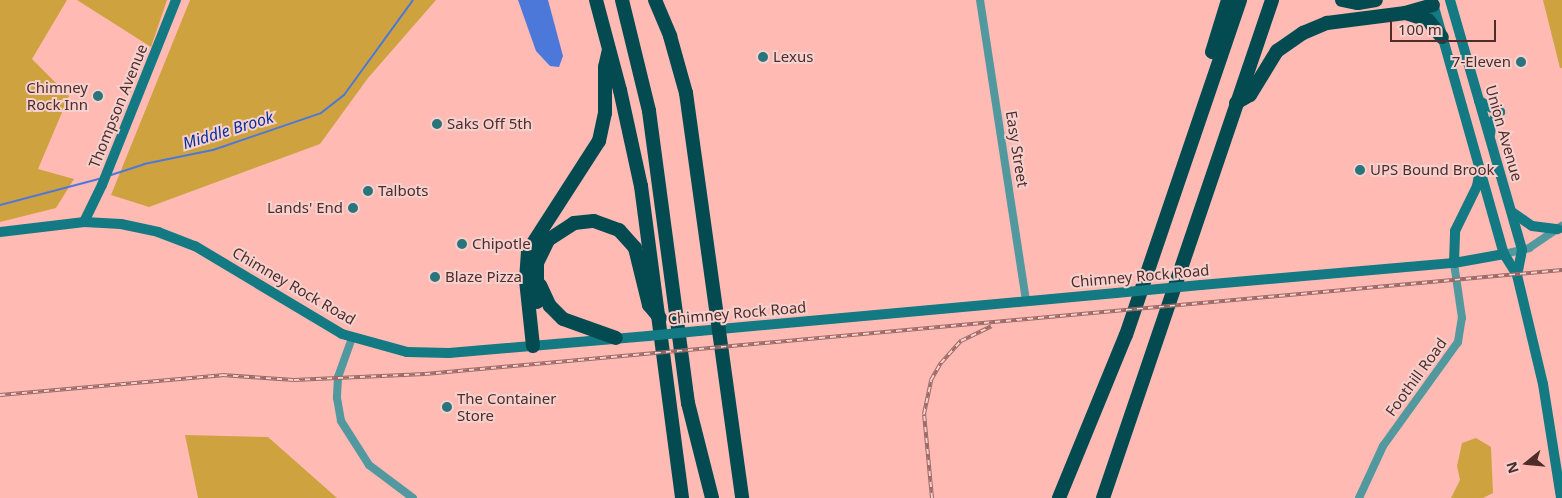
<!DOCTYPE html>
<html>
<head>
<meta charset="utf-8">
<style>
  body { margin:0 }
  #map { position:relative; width:1562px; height:498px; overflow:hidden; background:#ffbab4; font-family:"Noto Sans",sans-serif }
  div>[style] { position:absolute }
  .green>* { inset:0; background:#cfa240 }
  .water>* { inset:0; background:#4c78da }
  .stream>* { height:2px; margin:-1px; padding:0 1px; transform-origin:1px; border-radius:1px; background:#4c78da }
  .street>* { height:8px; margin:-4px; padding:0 4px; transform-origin:4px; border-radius:4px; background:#52989f }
  .secondary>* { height:10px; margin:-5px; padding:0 5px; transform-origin:5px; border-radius:5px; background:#137982 }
  .highway>* { height:14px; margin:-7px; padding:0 7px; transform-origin:7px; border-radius:7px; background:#034b51 }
  .rail>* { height:4px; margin-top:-2px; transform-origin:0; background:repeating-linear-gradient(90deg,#f5d1ce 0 5.5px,#9b6a66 0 11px); box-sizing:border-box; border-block:1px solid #9b6a66 }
  .secondary-bridge>* { height:10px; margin:-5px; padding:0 5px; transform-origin:5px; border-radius:5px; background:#137982 }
  .dots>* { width:14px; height:14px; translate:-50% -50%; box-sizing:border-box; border:2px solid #f5d1ce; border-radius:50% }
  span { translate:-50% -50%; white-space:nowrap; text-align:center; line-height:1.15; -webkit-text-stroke:4px #f5d1ce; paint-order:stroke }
  .poi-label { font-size:15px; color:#4e2c2a }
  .left { translate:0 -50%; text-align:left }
  .right { translate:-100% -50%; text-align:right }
  .street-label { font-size:15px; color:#4e2c2a }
  .water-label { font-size:16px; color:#062ea0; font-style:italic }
  .north { position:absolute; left:1502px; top:438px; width:50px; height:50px; -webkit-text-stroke:4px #f5d1ce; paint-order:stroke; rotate:253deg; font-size:14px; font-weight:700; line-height:20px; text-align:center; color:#4e2c2a }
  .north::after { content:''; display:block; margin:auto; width:18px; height:22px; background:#4e2c2a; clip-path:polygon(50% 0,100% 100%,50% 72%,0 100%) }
  .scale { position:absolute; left:1390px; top:20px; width:106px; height:22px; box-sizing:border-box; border:2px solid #4e2c2a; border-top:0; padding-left:6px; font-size:15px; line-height:18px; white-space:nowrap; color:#4e2c2a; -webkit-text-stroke:4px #f5d1ce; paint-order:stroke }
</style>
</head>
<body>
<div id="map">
  <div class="green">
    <div style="clip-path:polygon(0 0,67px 0,32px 59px,69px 96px,38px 169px,74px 179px,56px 208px,0 222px)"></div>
    <div style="clip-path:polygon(77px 0,167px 0,151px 47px)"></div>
    <div style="clip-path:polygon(190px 0,436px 0,368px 78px,320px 144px,149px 207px,111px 195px)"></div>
    <div style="clip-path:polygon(1543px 0,1562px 0,1562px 68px,1560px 68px)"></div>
    <div style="clip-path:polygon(185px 435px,268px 437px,337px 498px,198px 498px)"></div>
    <div style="clip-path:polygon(1476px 438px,1491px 447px,1493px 493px,1483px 498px,1451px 498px,1460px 480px,1457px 466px,1462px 443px)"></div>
  </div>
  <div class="water">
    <div style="clip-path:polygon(518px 0,548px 0,563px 56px,559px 67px,550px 66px,536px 51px)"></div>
  </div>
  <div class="stream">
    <div style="left:111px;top:175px;width:35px;rotate:-18deg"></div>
    <div style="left:144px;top:164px;width:70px;rotate:-11.5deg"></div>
    <div style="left:213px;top:150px;width:114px;rotate:-18.9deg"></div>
    <div style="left:321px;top:113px;width:29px;rotate:-38deg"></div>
    <div style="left:344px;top:95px;width:117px;rotate:-54deg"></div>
    <div style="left:0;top:205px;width:106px;rotate:-14.8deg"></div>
  </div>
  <div class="street">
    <div style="left:980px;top:0;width:305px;rotate:81.3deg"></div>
    <div style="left:1504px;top:254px;width:26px;rotate:-13deg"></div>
    <div style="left:1529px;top:248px;width:40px;rotate:-34deg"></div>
    <div style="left:352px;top:338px;width:41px;rotate:109.7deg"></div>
    <div style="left:338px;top:377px;width:21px;rotate:93deg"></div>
    <div style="left:337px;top:398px;width:23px;rotate:80deg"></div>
    <div style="left:341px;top:421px;width:52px;rotate:57.5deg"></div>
    <div style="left:369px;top:465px;width:55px;rotate:36.9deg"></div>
    <div style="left:1359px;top:498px;width:57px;rotate:-65.2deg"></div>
    <div style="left:1383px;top:446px;width:128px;rotate:-54.2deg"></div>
    <div style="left:1458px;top:342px;width:24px;rotate:-81deg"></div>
    <div style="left:1462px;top:318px;width:56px;rotate:-98.3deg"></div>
  </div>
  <div class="secondary">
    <div style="left:1432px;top:0;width:264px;rotate:74.2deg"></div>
    <div style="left:1504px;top:254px;width:25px;rotate:58deg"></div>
    <div style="left:1517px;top:275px;width:112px;rotate:76.6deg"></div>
    <div style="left:1543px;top:384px;width:115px;rotate:81deg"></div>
    <div style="left:1450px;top:0;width:260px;rotate:73.9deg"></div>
    <div style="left:1522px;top:250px;width:25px;rotate:101deg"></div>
    <div style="left:1479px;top:101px;width:24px;rotate:28deg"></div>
    <div style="left:1500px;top:112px;width:13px;rotate:129deg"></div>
    <div style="left:1492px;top:122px;width:12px;rotate:99deg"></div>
    <div style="left:1512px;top:212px;width:24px;rotate:35deg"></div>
    <div style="left:1532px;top:226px;width:26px;rotate:7deg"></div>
    <div style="left:84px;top:222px;width:41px;rotate:-64.1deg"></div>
    <div style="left:102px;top:185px;width:199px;rotate:-68.2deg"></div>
    <div style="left:0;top:232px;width:85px;rotate:-6.8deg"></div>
    <div style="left:84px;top:222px;width:37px;rotate:3deg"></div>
    <div style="left:121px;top:224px;width:38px;rotate:12deg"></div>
    <div style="left:158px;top:232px;width:40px;rotate:21deg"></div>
    <div style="left:195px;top:246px;width:171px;rotate:30.9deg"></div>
    <div style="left:342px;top:334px;width:67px;rotate:15.5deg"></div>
    <div style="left:407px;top:352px;width:42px;rotate:1.4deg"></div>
    <div style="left:449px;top:353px;width:200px;rotate:-4.9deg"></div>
    <div style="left:1454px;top:263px;width:32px;rotate:-88deg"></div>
    <div style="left:1455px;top:231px;width:50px;rotate:-63.9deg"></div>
    <div style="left:1477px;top:186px;width:16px;rotate:-79deg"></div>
    <div style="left:1201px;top:285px;width:254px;rotate:-5deg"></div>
    <div style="left:1454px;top:263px;width:51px;rotate:-10.2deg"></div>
    <div style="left:699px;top:331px;width:419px;rotate:-5.2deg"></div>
  </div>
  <div class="highway">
    <div style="left:596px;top:0;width:93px;rotate:75.1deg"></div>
    <div style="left:620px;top:90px;width:98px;rotate:77.7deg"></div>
    <div style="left:641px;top:186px;width:315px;rotate:82.5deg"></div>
    <div style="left:622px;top:0;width:114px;rotate:76.3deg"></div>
    <div style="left:649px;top:111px;width:295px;rotate:82.4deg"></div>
    <div style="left:688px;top:403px;width:98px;rotate:75.8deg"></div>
    <div style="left:655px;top:0;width:39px;rotate:67deg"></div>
    <div style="left:670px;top:36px;width:59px;rotate:74.3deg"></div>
    <div style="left:686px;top:93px;width:409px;rotate:82.1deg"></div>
    <div style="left:1342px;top:0;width:16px;rotate:11deg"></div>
    <div style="left:1358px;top:3px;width:18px;rotate:-9deg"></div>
    <div style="left:1406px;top:13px;width:23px;rotate:18deg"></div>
    <div style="left:1428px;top:20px;width:22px;rotate:51deg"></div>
    <div style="left:1212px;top:52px;width:54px;rotate:-72.9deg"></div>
    <div style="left:1236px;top:103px;width:16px;rotate:-30deg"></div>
    <div style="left:1250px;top:95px;width:52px;rotate:-58.5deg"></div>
    <div style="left:1277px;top:51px;width:32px;rotate:-35deg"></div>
    <div style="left:1303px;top:33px;width:26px;rotate:-23deg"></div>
    <div style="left:1327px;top:23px;width:79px;rotate:-7.3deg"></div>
    <div style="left:1405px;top:13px;width:29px;rotate:-16deg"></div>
    <div style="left:540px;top:285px;width:23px;rotate:65deg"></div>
    <div style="left:550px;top:306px;width:18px;rotate:45deg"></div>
    <div style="left:563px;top:319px;width:56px;rotate:19.7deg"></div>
    <div style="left:537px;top:302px;width:39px;rotate:-90deg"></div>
    <div style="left:537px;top:263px;width:25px;rotate:-64deg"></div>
    <div style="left:548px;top:240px;width:31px;rotate:-33deg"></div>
    <div style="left:574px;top:223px;width:20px;rotate:-6deg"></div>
    <div style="left:594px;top:221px;width:27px;rotate:20deg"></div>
    <div style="left:619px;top:230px;width:24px;rotate:48deg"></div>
    <div style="left:635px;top:248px;width:59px;rotate:76.2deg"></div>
    <div style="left:649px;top:305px;width:17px;rotate:50deg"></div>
    <div style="left:533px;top:346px;width:66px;rotate:-96.1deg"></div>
    <div style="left:526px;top:280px;width:29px;rotate:-86deg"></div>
    <div style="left:528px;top:251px;width:131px;rotate:-57.2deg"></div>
    <div style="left:599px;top:141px;width:29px;rotate:-78deg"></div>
    <div style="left:605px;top:113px;width:46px;rotate:-90deg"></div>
    <div style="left:605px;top:67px;width:17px;rotate:-77deg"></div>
    <div style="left:1059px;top:498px;width:176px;rotate:-67.7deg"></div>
    <div style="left:1126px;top:335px;width:354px;rotate:-71.2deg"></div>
    <div style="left:1103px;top:498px;width:526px;rotate:-71.25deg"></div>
  </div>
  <div class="rail">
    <div style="left:0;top:395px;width:223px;rotate:-5.1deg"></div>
    <div style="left:222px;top:375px;width:72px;rotate:4deg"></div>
    <div style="left:294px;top:380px;width:131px;rotate:-2.6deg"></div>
    <div style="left:425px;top:374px;width:1142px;rotate:-5.23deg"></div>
    <div style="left:932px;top:498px;width:84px;rotate:-95.4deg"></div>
    <div style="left:924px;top:414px;width:35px;rotate:-78deg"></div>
    <div style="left:931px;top:380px;width:20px;rotate:-60deg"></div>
    <div style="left:941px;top:363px;width:30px;rotate:-48deg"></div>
    <div style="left:961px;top:341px;width:34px;rotate:-26deg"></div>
  </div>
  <div class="secondary-bridge">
    <div style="left:1116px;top:293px;width:85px;rotate:-5.4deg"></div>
    <div style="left:648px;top:336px;width:51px;rotate:-5.6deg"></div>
  </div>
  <div class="dots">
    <div style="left:763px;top:57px;background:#2a747b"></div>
    <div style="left:1521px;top:62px;background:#2a747b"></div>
    <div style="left:98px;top:96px;background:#2a747b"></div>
    <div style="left:437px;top:124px;background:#2a747b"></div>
    <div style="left:1360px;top:170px;background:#2a747b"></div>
    <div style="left:368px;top:191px;background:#2a747b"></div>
    <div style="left:353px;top:208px;background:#2a747b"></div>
    <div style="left:462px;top:244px;background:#2a747b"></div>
    <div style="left:435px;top:277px;background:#2a747b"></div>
    <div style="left:447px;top:407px;background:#2a747b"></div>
  </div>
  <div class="poi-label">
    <span class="left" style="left:773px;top:57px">Lexus</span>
    <span class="right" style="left:1511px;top:62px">7-Eleven</span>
    <span class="right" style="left:88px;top:96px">Chimney<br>Rock Inn</span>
    <span class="left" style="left:447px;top:124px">Saks Off 5th</span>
    <span class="left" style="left:1370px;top:170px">UPS Bound Brook</span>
    <span class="left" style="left:378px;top:191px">Talbots</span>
    <span class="right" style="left:343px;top:208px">Lands' End</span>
    <span class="left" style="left:472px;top:244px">Chipotle</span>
    <span class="left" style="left:445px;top:277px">Blaze Pizza</span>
    <span class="left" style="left:457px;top:407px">The Container<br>Store</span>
  </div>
  <div class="street-label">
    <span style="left:118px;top:106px;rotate:-68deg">Thompson Avenue</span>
    <span style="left:1504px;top:133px;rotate:74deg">Union Avenue</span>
    <span style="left:1017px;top:149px;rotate:81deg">Easy Street</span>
    <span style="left:1140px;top:276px;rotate:-5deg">Chimney Rock Road</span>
    <span style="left:294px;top:286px;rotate:30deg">Chimney Rock Road</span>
    <span style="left:737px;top:313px;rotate:-5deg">Chimney Rock Road</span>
    <span style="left:1416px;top:377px;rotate:-54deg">Foothill Road</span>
  </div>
  <div class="water-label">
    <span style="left:228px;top:130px;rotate:-17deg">Middle Brook</span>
  </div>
  <div class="north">N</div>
  <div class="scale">100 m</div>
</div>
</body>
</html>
